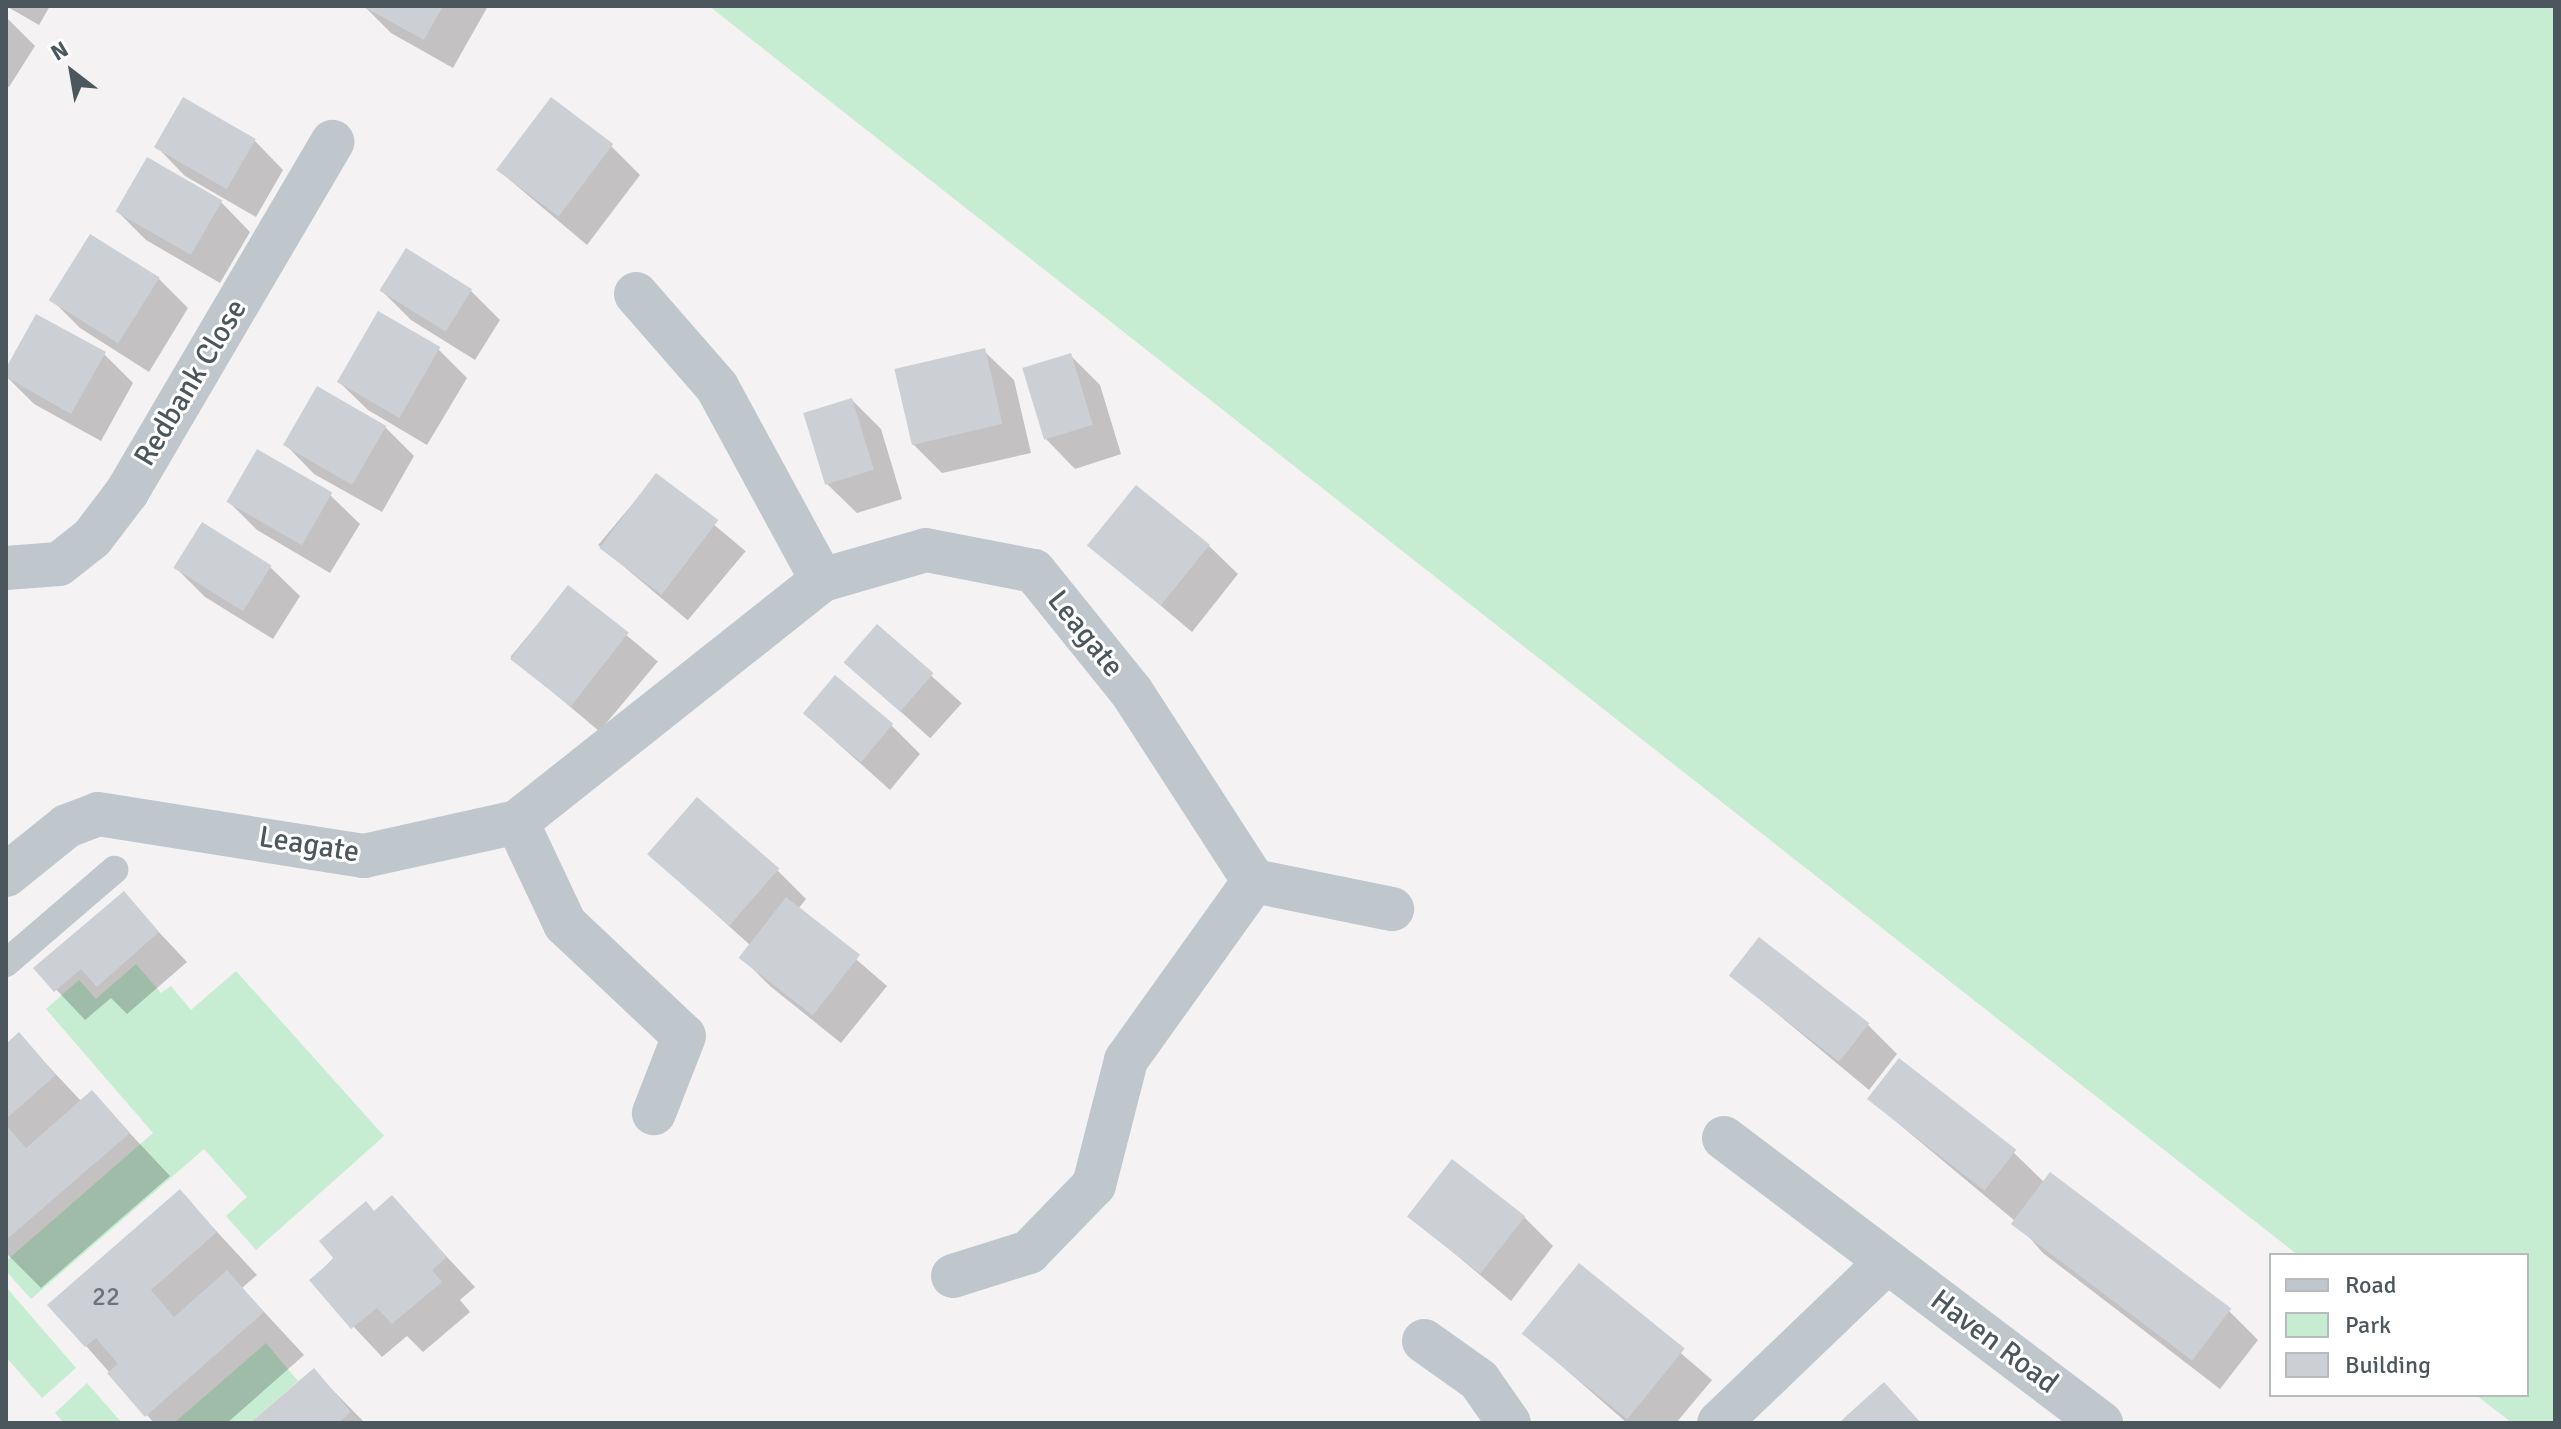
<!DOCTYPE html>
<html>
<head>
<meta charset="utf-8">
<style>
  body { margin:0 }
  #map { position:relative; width:2561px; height:1429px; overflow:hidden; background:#f4f2f2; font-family:Signika,sans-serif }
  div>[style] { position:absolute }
  .green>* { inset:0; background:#c6ecd1 }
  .shadow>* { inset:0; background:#0003; transform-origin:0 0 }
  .building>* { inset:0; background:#cccfd3; transform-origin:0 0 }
  .service>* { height:28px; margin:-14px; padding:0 14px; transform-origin:14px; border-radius:14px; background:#bfc7cc }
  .minor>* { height:44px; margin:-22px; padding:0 22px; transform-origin:22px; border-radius:22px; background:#bfc7cc }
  span { translate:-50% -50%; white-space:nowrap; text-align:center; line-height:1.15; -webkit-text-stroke:6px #fff; paint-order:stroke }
  .number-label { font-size:26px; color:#6b747a }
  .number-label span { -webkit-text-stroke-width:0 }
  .street-label { font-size:30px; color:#4b565d }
  .frame { position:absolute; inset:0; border:8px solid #4b565d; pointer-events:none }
  .legend { position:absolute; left:2269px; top:1253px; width:260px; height:144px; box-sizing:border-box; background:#fff; border:2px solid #b7bbbe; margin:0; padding:10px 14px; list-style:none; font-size:24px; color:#4b565d }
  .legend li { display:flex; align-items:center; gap:16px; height:40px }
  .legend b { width:40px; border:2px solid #b7bbbe }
  .north { position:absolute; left:32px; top:32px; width:80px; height:80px; -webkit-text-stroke:6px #fff; paint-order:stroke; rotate:329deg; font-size:22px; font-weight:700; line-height:32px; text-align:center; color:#4b565d }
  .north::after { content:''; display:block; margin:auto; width:28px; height:36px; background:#4b565d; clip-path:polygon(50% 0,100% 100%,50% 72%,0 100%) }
</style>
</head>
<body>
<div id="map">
  <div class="green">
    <div style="clip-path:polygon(709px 6px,2555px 6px,2555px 1423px,2512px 1423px,2476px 1395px,2527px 1395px,2527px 1255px,2298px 1255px)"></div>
    <div style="clip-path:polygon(136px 964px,161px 993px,171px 986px,191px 1010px,236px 971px,384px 1136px,256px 1250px,226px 1216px,247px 1197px,204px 1149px,31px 1299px,6px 1271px,6px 1261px,153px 1133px,46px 1009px,79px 980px,96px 999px)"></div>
    <div style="clip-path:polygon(6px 1287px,76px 1368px,42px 1398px,6px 1357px)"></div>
    <div style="clip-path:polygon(266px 1343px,298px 1381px,250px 1423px,174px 1423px)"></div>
    <div style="clip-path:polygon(87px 1383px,122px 1423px,64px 1423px,55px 1413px)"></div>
  </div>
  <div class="shadow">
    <div style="clip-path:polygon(6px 6px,50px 6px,39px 25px)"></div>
    <div style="clip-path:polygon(364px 6px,488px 6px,453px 68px,391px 33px)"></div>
    <div style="clip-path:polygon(6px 17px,35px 46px,9px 87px,6px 86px)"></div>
    <div style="clip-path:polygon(254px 140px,283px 170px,256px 217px,185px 176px,156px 146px)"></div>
    <div style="clip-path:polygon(611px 146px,640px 175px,587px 245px,498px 170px)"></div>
    <div style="clip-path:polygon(221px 202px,250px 232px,220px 283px,146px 240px,117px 211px)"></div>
    <div style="clip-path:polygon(90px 237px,159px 279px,188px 308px,149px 372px,80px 328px,51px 299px)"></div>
    <div style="clip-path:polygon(382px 291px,471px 291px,500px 320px,475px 360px,411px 320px)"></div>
    <div style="clip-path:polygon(438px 349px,467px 378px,427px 445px,368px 410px,338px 381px)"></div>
    <div style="clip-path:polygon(984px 351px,1014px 380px,1031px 453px,942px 473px,913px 444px)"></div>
    <div style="clip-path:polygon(104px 354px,133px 383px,101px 441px,34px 404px,6px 376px,6px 372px)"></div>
    <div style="clip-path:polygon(1071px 356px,1100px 385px,1121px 454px,1075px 469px,1046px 439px,1025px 370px)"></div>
    <div style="clip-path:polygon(852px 400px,881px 429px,902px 499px,857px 513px,827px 484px)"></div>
    <div style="clip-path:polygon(385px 427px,414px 456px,382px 512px,314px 474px,285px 444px)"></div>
    <div style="left:656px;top:476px;width:117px;height:90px;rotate:40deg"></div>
    <div style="clip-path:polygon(330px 495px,360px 524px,330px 573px,257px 530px,228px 501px)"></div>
    <div style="clip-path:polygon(1208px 545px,1238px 574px,1192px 632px,1090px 546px)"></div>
    <div style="clip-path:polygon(270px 567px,300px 596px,273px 639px,205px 597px,176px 568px)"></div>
    <div style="left:569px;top:587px;width:116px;height:91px;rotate:40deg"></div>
    <div style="left:877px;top:627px;width:114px;height:47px;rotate:42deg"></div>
    <div style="clip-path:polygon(804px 713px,891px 725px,920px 754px,890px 790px)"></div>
    <div style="clip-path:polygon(649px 854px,777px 870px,806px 899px,798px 909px,887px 986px,841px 1043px,770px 986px,741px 957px,750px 945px)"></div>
    <div style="clip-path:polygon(123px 894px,187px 962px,127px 1014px,111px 998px,85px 1020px,36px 968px)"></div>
    <div style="clip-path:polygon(1732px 976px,1868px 1025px,1897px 1054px,1869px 1090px)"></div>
    <div style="clip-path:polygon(19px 1035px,82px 1102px,92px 1093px,170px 1176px,41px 1288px,6px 1253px,6px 1046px)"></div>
    <div style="clip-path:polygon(1869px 1099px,2014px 1153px,2045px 1183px,2229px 1311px,2258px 1340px,2220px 1389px,2043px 1253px,2015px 1221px)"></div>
    <div style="clip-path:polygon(180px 1192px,257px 1275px,242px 1288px,304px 1355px,227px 1423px,154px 1423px,50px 1305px)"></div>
    <div style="clip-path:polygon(392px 1198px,475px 1287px,460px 1300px,470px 1312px,423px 1352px,407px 1336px,382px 1357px,311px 1281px)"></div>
    <div style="clip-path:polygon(1411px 1217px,1524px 1217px,1553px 1246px,1511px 1301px)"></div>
    <div style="clip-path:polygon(1579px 1265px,1712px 1380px,1676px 1423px,1627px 1423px,1524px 1333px)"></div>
    <div style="clip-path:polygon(314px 1371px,365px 1423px,253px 1423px)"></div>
  </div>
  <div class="building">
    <div style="clip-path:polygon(362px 6px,443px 6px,424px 40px)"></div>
    <div style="left:183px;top:97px;width:84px;height:58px;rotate:30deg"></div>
    <div style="left:551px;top:97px;width:78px;height:91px;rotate:37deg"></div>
    <div style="left:147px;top:157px;width:87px;height:63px;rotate:30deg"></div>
    <div style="left:90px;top:234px;width:82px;height:78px;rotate:32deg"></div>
    <div style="left:406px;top:248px;width:78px;height:50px;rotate:32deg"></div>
    <div style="left:378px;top:311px;width:72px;height:82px;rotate:30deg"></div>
    <div style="clip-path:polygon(36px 314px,106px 352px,71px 414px,6px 377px,6px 368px)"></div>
    <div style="left:985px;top:348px;width:78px;height:93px;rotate:77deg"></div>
    <div style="left:1071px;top:353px;width:75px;height:51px;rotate:73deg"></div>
    <div style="left:317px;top:386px;width:80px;height:68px;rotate:30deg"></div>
    <div style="left:852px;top:398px;width:75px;height:51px;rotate:73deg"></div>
    <div style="left:257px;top:449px;width:87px;height:61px;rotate:30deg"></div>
    <div style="left:656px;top:473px;width:78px;height:94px;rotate:37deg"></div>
    <div style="left:1136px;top:485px;width:95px;height:78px;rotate:39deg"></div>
    <div style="left:202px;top:522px;width:82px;height:54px;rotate:32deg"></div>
    <div style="left:568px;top:585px;width:77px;height:94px;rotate:38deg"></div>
    <div style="left:877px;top:624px;width:75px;height:51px;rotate:41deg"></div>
    <div style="left:835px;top:675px;width:76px;height:50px;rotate:40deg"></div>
    <div style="left:697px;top:797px;width:109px;height:76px;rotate:41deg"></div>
    <div style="clip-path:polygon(124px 891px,159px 932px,97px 987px,81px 969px,54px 992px,33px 968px)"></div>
    <div style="left:786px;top:897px;width:94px;height:77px;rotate:38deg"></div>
    <div style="left:1759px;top:937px;width:140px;height:49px;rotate:38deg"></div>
    <div style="clip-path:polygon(19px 1032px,56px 1075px,6px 1119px,6px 1044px)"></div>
    <div style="left:1899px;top:1058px;width:149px;height:52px;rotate:38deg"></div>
    <div style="clip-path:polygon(92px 1090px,130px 1133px,6px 1240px,6px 1125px,26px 1148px)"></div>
    <div style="left:1452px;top:1159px;width:93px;height:73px;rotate:38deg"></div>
    <div style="left:2050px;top:1172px;width:227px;height:65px;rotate:37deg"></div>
    <div style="clip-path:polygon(180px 1189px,217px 1232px,151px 1290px,174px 1317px,227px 1270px,264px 1312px,145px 1417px,107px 1373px,118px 1364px,96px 1338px,85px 1347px,47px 1305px)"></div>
    <div style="clip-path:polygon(392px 1195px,447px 1257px,432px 1270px,442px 1282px,392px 1324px,377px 1308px,351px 1329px,309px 1280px,334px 1259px,319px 1241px,366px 1201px,374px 1211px)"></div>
    <div style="left:1579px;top:1263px;width:136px;height:91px;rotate:39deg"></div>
    <div style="clip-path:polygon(314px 1368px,351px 1412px,338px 1423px,250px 1423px)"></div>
    <div style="clip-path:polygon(1884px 1382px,1921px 1423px,1839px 1423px,1843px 1419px)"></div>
  </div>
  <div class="service">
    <div style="left:6px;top:963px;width:143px;rotate:-40.7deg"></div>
  </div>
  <div class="minor">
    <div style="left:636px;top:294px;width:123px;rotate:48.9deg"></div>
    <div style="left:717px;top:387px;width:220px;rotate:61.5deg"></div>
    <div style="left:6px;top:568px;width:53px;rotate:-4.3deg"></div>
    <div style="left:59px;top:564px;width:42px;rotate:-38.2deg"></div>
    <div style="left:92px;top:538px;width:58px;rotate:-52.7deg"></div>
    <div style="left:127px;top:492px;width:406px;rotate:-59.6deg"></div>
    <div style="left:517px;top:822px;width:113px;rotate:64.8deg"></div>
    <div style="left:565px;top:924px;width:163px;rotate:43.3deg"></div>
    <div style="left:684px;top:1036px;width:83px;rotate:111.3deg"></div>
    <div style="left:6px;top:875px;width:78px;rotate:-38.8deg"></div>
    <div style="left:67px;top:826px;width:33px;rotate:-21deg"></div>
    <div style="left:98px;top:814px;width:269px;rotate:9deg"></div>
    <div style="left:364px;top:856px;width:157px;rotate:-12.5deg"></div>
    <div style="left:517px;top:822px;width:389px;rotate:-38.4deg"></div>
    <div style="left:822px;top:580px;width:108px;rotate:-16.1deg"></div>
    <div style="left:926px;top:550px;width:110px;rotate:11deg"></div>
    <div style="left:1034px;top:571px;width:154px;rotate:51.1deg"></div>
    <div style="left:1131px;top:691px;width:226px;rotate:57.1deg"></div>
    <div style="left:1254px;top:881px;width:141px;rotate:11.5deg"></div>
    <div style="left:1724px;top:1138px;width:473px;rotate:37.1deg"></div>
    <div style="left:953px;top:1276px;width:80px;rotate:-17.5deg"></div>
    <div style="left:1029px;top:1252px;width:93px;rotate:-45.9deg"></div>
    <div style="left:1094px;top:1185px;width:129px;rotate:-75.6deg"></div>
    <div style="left:1126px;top:1060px;width:220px;rotate:-54.4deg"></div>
    <div style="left:1424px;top:1341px;width:67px;rotate:35.3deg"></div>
    <div style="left:1479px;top:1380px;width:52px;rotate:55.1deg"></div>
    <div style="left:1719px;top:1423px;width:233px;rotate:-43.8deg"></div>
  </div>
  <div class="number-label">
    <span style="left:106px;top:1298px">22</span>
  </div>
  <div class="street-label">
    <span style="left:191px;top:383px;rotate:-59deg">Redbank Close</span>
    <span style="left:1085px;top:634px;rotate:51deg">Leagate</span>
    <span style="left:309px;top:845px;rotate:9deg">Leagate</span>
    <span style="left:1994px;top:1342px;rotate:37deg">Haven Road</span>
  </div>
  <div class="frame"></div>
  <ul class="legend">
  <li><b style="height:10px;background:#bfc7cc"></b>Road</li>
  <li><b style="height:22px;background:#c6ecd1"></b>Park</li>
  <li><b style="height:22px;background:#cccfd3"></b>Building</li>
  </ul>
  <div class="north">N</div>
</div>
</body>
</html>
